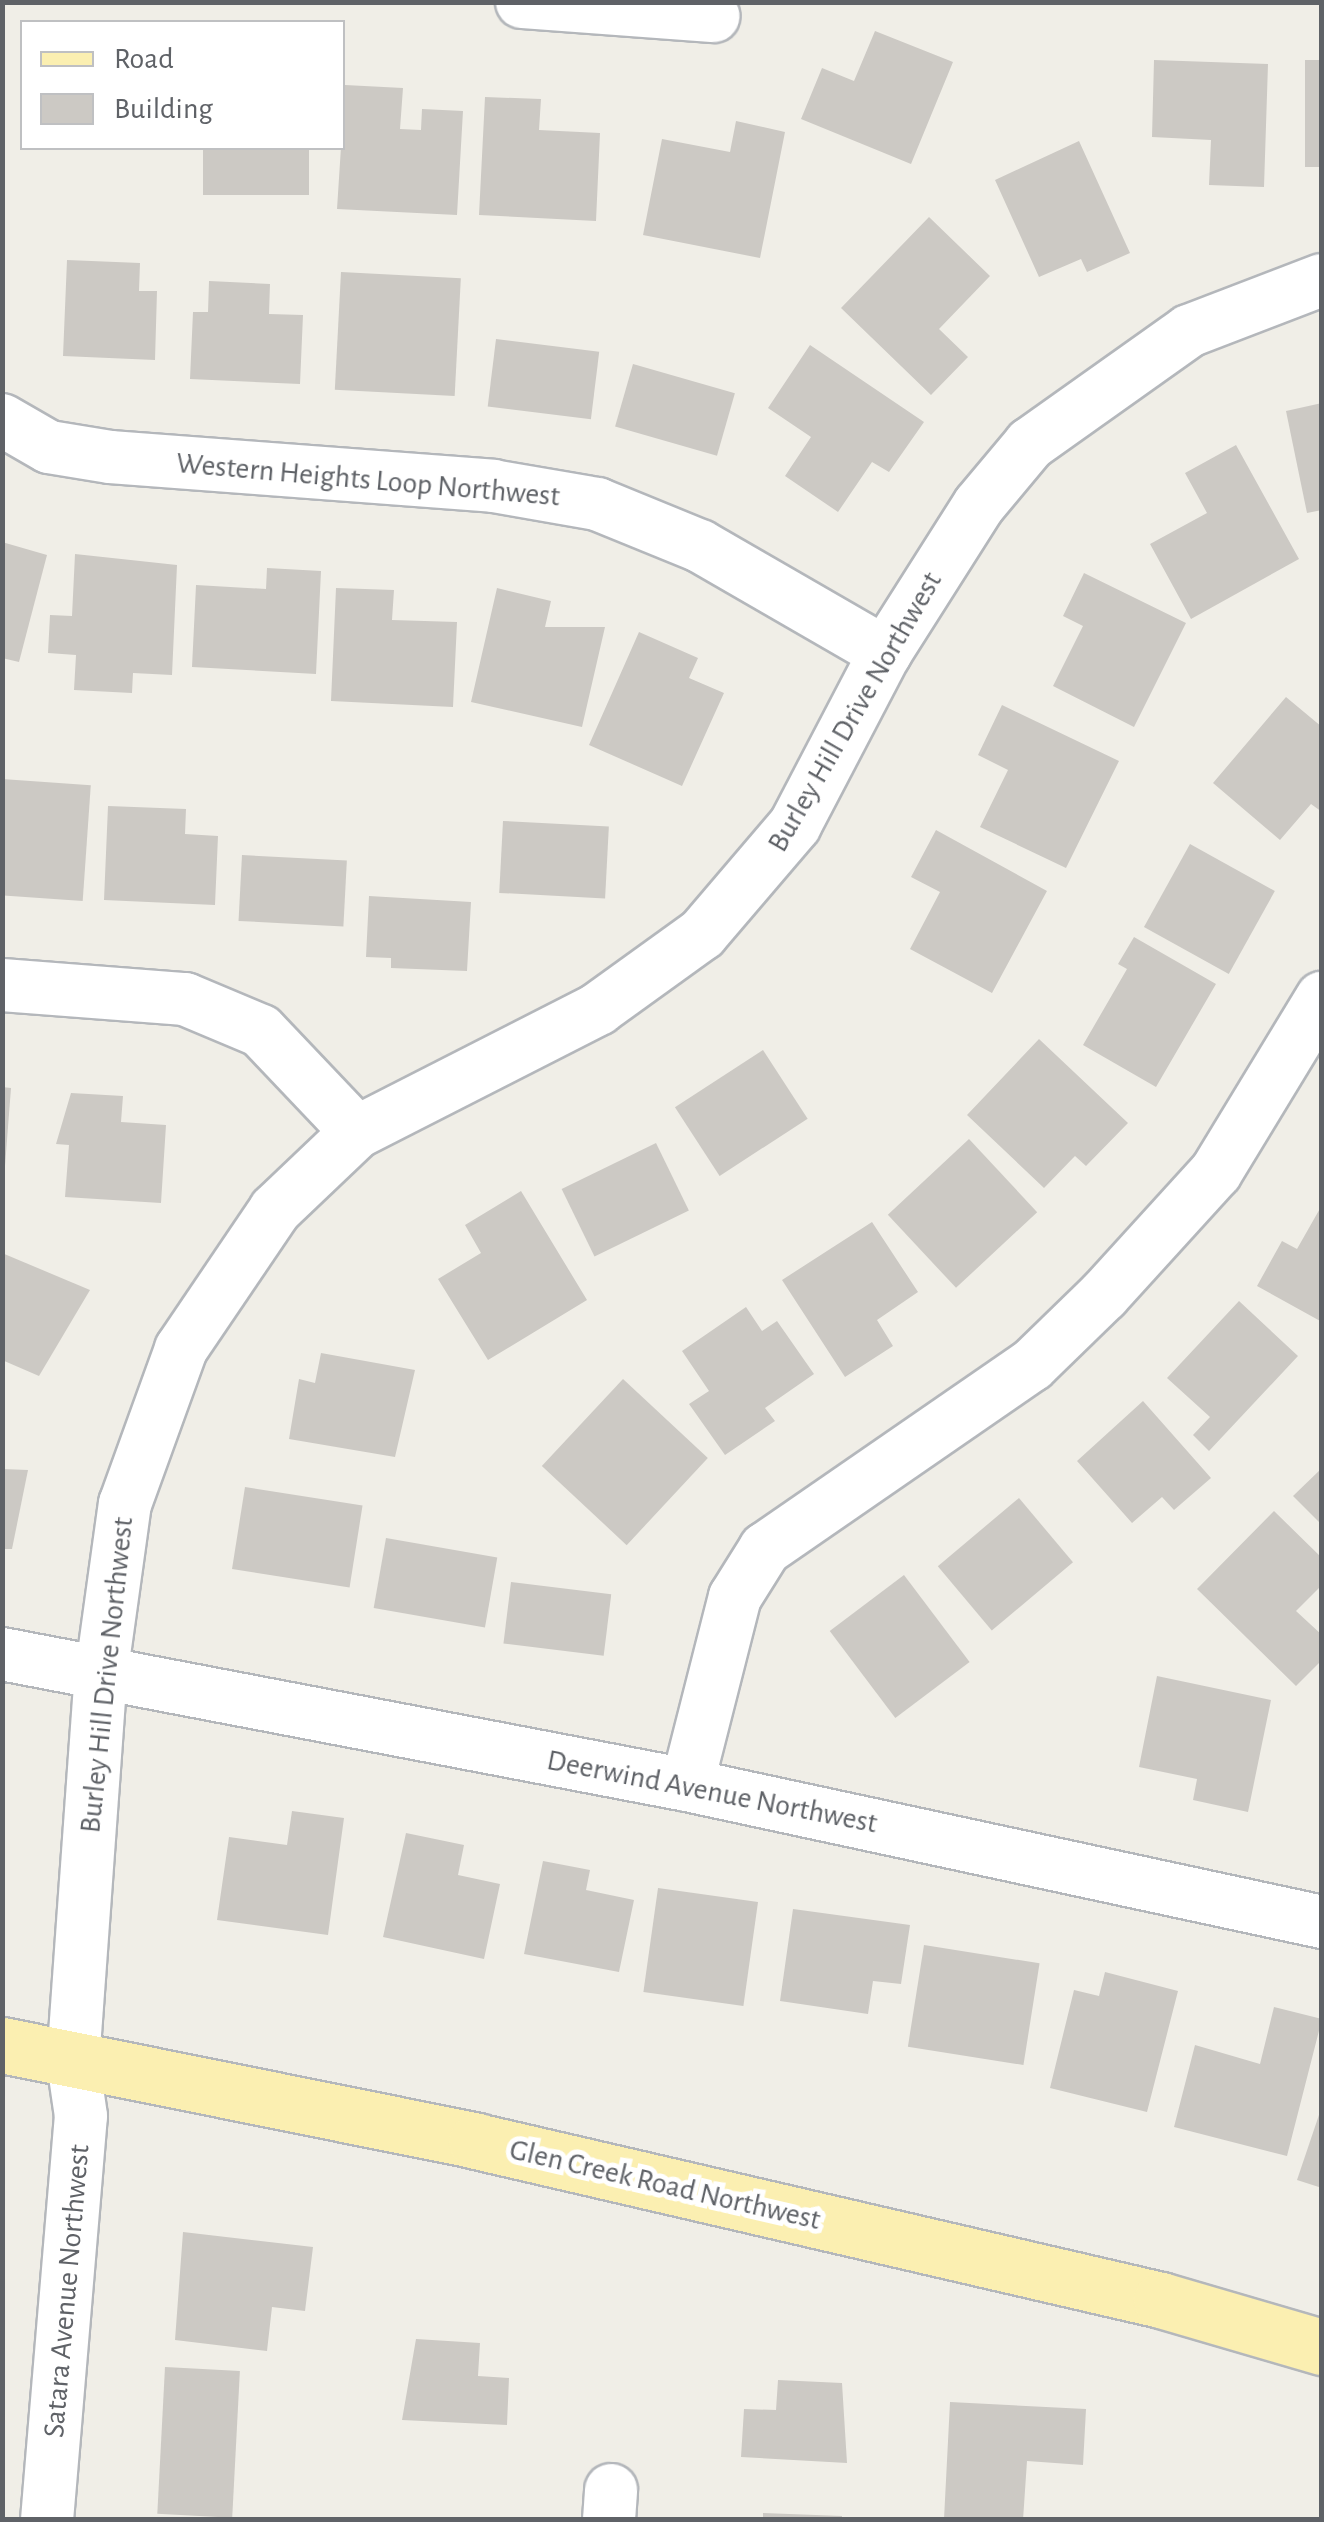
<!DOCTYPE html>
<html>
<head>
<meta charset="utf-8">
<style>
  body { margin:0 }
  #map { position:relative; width:1324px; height:2522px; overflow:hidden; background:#f0eee7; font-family:"Alegreya Sans",sans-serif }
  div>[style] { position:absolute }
  .building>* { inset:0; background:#ccc9c4; transform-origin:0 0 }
  .roads { filter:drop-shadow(2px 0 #b4b7bb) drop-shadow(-2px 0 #b4b7bb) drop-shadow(0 2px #b4b7bb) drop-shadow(0 -2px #b4b7bb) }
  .minor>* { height:52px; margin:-26px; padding:0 26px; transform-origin:26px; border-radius:26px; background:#fff }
  .major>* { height:55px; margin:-27.5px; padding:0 27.5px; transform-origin:27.5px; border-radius:27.5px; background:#fbefb1 }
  span { translate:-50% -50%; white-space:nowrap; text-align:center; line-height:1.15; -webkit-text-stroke:10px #fff; paint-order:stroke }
  .street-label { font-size:30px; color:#5f6267 }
  .frame { position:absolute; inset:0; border:5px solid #5f6267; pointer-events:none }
  .legend { position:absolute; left:20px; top:20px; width:325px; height:130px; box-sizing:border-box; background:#fff; border:2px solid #bfc0c2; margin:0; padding:12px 18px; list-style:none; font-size:30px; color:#5f6267 }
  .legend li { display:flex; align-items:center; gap:20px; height:50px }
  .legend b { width:50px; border:2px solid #bfc0c2 }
</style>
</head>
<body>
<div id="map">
  <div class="building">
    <div style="clip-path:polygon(875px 31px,953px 62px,911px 164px,801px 119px,822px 68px,854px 81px)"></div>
    <div style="clip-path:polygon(1154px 60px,1268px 64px,1264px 187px,1209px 185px,1211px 140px,1152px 137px)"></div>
    <div style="left:1305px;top:60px;width:17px;height:107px"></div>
    <div style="clip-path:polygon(345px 85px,403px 88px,400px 129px,421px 130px,422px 109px,463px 111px,457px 215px,337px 209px)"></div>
    <div style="clip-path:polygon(485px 97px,541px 99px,539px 130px,600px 133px,596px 221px,479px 215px)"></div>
    <div style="clip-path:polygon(736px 121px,785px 132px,760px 258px,643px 235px,662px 139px,730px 152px)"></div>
    <div style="clip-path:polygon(1079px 141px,1130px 253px,1087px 272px,1081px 259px,1039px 277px,995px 180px)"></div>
    <div style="left:203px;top:148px;width:106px;height:47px"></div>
    <div style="clip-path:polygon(929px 217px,990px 276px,939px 329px,968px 357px,931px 395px,841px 308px)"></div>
    <div style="clip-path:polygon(67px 260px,140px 263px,139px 291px,157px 291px,155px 360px,63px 356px)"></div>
    <div style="left:341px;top:272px;width:120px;height:118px;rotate:3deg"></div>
    <div style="clip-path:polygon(209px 281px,270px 284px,269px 314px,303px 315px,300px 384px,190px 379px,193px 312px,208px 312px)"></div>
    <div style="left:496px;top:339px;width:104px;height:68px;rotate:7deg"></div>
    <div style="clip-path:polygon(810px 345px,924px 422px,889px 472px,872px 462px,838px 512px,785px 476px,811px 437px,768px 408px)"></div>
    <div style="left:633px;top:364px;width:106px;height:65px;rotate:16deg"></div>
    <div style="clip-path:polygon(1322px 403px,1322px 510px,1307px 513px,1286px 411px)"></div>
    <div style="clip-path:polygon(1236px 445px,1299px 559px,1191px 619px,1150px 544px,1207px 513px,1185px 473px)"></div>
    <div style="clip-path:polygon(2px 542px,47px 555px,19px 662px,2px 658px)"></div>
    <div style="clip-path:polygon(75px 554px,177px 565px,172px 675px,133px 673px,132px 693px,74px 690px,76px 655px,48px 653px,50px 615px,72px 616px)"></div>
    <div style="clip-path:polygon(267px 568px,321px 571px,316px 674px,192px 667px,196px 585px,266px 589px)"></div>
    <div style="clip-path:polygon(1084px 573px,1186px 623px,1134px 727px,1053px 686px,1083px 626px,1063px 616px)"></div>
    <div style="clip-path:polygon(336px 588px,394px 590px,392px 620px,457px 622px,453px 707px,331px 701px)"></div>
    <div style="clip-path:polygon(497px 588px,551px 601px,545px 627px,605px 627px,582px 727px,471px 702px)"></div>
    <div style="clip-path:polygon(639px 632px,698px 658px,689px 678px,724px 693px,682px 786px,589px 745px)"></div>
    <div style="clip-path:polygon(1286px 697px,1322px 727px,1322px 812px,1311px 804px,1280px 840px,1213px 783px)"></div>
    <div style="clip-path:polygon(1002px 705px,1119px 761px,1066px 868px,980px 827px,1008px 770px,978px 755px)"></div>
    <div style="left:2px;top:779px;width:89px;height:116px;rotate:4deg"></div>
    <div style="clip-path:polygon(108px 806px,186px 809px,185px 834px,218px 836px,215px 905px,104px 900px)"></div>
    <div style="left:503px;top:821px;width:106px;height:72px;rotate:3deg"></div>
    <div style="clip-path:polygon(936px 830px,1047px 891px,992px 993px,910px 949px,940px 892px,911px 877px)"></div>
    <div style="left:1190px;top:844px;width:97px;height:95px;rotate:29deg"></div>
    <div style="left:242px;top:855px;width:105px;height:66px;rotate:3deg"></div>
    <div style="clip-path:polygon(369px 896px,471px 902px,467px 971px,391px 968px,391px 958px,366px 957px)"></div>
    <div style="clip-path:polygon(1134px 937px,1216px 984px,1156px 1087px,1083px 1045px,1127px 969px,1118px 964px)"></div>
    <div style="clip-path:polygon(1039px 1039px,1128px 1123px,1086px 1166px,1075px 1156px,1044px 1188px,967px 1115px)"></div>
    <div style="left:763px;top:1050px;width:82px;height:105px;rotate:57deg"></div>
    <div style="clip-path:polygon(2px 1087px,11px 1088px,5px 1166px,2px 1166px)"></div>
    <div style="clip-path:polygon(71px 1093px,123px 1096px,121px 1122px,166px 1125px,161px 1203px,65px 1197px,69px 1145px,56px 1144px)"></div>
    <div style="left:969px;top:1139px;width:100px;height:111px;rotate:47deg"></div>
    <div style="left:656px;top:1143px;width:75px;height:105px;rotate:64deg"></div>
    <div style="clip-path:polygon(521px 1191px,587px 1300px,488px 1360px,438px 1279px,481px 1253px,465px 1225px)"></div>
    <div style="clip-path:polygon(1322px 1205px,1322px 1322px,1257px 1286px,1282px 1241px,1297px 1249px)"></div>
    <div style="clip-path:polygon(872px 1222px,918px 1292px,877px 1320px,893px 1346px,845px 1377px,782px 1280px)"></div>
    <div style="clip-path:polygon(2px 1253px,90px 1290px,39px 1376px,2px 1360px)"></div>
    <div style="clip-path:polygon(1239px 1301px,1298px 1356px,1209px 1451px,1193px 1435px,1210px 1417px,1167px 1378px)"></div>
    <div style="clip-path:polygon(746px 1307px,762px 1331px,777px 1321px,814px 1374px,765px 1408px,775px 1421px,725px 1455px,689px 1404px,709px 1391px,682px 1351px)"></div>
    <div style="clip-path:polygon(321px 1353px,415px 1370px,395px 1457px,289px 1439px,299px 1379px,315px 1383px)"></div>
    <div style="left:623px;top:1379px;width:116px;height:119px;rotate:43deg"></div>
    <div style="clip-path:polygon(1143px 1401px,1211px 1478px,1174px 1510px,1162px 1497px,1132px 1523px,1077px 1461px)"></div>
    <div style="clip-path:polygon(1322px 1468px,1322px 1525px,1293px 1496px)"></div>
    <div style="clip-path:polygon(2px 1469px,28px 1470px,12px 1549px,2px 1549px)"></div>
    <div style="left:245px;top:1487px;width:119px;height:83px;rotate:9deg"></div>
    <div style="left:1019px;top:1498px;width:84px;height:106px;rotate:50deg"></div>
    <div style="clip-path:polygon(1274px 1511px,1322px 1558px,1322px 1585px,1296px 1611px,1322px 1635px,1322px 1660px,1296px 1686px,1197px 1589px)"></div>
    <div style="left:386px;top:1538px;width:113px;height:71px;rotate:10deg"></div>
    <div style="left:904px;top:1575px;width:109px;height:93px;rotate:53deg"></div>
    <div style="left:511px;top:1582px;width:101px;height:62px;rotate:7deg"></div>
    <div style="clip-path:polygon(1157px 1676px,1271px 1700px,1248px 1812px,1193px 1800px,1197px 1779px,1139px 1767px)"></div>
    <div style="clip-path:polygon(292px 1811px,344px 1818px,328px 1935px,217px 1920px,229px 1837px,287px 1845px)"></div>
    <div style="clip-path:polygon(406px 1833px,464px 1845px,458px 1875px,500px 1884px,484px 1959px,383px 1937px)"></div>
    <div style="clip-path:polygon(543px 1861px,590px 1870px,586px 1890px,634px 1900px,619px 1972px,524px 1954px)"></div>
    <div style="left:658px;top:1888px;width:101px;height:105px;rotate:8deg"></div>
    <div style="clip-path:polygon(793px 1909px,910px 1925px,901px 1984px,873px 1981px,868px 2014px,780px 2001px)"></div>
    <div style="left:924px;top:1945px;width:117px;height:103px;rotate:9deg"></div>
    <div style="clip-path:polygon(1105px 1972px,1178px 1991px,1147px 2112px,1050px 2088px,1074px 1990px,1099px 1996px)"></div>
    <div style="clip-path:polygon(1274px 2007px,1322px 2019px,1287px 2156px,1174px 2127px,1195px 2045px,1260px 2064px)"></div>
    <div style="clip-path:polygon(1322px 2106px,1322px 2188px,1297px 2180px)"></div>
    <div style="clip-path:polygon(183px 2232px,313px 2247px,305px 2311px,272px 2307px,267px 2351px,175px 2340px)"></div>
    <div style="clip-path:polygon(416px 2339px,480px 2343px,478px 2376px,509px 2378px,507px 2425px,402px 2420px)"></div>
    <div style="left:165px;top:2367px;width:75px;height:147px;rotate:3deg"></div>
    <div style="clip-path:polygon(778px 2380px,842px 2383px,847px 2463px,741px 2457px,744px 2409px,776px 2410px)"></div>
    <div style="clip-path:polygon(950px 2402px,1086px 2409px,1083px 2465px,1027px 2461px,1023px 2520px,944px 2519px)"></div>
    <div style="clip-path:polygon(763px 2513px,842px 2516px,842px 2520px,763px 2520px)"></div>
  </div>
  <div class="roads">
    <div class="minor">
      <div style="left:522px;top:2px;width:192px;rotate:4.2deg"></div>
      <div style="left:2px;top:420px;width:54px;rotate:29.9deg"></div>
      <div style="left:49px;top:447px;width:62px;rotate:9.3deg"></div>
      <div style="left:110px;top:457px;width:384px;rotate:4.3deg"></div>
      <div style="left:493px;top:486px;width:106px;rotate:9.8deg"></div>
      <div style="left:597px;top:504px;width:111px;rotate:22.2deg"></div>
      <div style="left:700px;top:546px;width:214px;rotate:30deg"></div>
      <div style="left:2px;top:985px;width:184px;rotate:4.4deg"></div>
      <div style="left:185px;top:999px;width:82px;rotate:22.8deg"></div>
      <div style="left:261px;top:1031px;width:139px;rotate:46.5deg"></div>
      <div style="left:2px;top:1654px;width:697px;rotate:10.83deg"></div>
      <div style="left:687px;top:1785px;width:650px;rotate:12.17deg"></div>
      <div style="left:687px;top:1785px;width:194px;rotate:-75.7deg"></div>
      <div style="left:735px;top:1597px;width:57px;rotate:-58deg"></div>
      <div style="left:765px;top:1549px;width:324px;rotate:-34.6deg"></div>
      <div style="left:1032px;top:1365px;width:100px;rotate:-44.2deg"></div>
      <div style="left:1104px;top:1295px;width:166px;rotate:-47.7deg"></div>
      <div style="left:1216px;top:1172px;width:204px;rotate:-58.7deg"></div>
      <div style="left:47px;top:2520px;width:405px;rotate:-85.2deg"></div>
      <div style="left:81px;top:2116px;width:55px;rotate:-98.4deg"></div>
      <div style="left:73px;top:2062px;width:387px;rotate:-85.9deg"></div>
      <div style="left:101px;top:1676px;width:174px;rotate:-82.1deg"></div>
      <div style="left:125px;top:1504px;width:165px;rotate:-70.1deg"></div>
      <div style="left:181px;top:1349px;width:168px;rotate:-55.9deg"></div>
      <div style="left:275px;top:1210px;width:113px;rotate:-43.6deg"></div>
      <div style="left:357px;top:1132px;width:271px;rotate:-27deg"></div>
      <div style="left:598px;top:1009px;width:128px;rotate:-35.8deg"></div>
      <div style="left:702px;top:934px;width:143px;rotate:-49.5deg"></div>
      <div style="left:795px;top:825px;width:194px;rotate:-62.4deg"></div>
      <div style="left:885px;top:653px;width:175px;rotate:-57.6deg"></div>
      <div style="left:979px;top:505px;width:80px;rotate:-50.1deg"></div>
      <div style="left:1030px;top:444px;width:195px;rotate:-35.4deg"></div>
      <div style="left:1189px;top:331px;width:142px;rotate:-21deg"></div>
      <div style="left:609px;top:2520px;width:30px;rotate:-86deg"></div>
    </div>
    <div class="major">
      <div style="left:2px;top:2045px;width:484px;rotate:11.4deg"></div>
      <div style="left:476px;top:2141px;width:703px;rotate:13.07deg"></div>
      <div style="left:1161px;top:2300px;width:168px;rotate:16.3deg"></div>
    </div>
  </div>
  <div class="street-label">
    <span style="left:368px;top:480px;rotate:5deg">Western Heights Loop Northwest</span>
    <span style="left:855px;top:712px;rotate:-60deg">Burley Hill Drive Northwest</span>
    <span style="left:107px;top:1675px;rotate:-84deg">Burley Hill Drive Northwest</span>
    <span style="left:712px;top:1792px;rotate:11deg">Deerwind Avenue Northwest</span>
    <span style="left:665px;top:2185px;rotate:13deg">Glen Creek Road Northwest</span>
    <span style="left:67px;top:2291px;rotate:-85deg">Satara Avenue Northwest</span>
  </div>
  <div class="frame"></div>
  <ul class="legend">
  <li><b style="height:12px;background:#fbefb1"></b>Road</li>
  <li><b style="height:28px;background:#ccc9c4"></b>Building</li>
  </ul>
</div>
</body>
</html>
